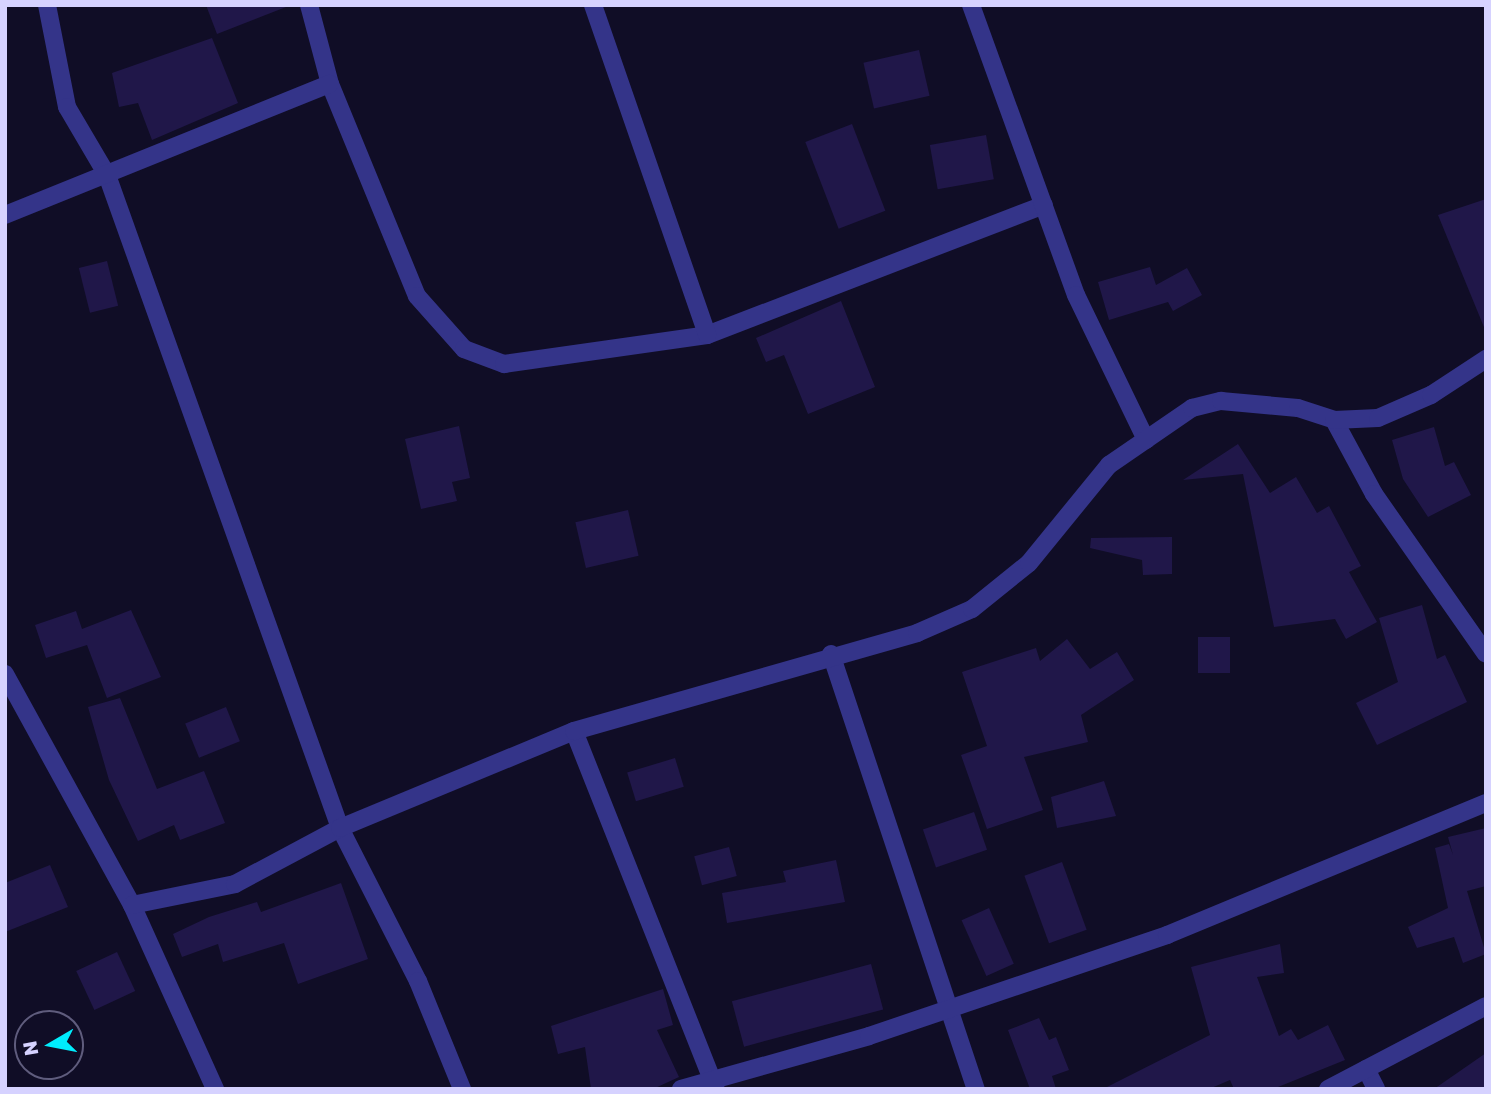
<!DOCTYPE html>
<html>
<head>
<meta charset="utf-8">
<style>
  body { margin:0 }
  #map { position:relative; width:1491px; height:1094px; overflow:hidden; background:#100d26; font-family:"Golos Text",sans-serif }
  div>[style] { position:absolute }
  .building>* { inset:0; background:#201749; transform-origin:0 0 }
  .minor>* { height:18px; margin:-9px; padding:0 9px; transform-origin:9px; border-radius:9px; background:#343489 }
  span { translate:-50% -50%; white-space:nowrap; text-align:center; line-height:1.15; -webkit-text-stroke:5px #100d26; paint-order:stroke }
  .frame { position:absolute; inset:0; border:7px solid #d6d2ff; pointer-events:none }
  .north { position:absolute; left:14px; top:1010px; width:70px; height:70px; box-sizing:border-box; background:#100d26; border:2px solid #5f5c7d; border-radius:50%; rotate:260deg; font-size:19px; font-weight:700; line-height:28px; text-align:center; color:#d6d2ff }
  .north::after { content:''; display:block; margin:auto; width:24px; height:32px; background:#00edfd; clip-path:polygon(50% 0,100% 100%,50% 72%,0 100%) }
</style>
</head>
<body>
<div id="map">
  <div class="building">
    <div style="clip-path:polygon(206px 5px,286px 5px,286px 7px,217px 34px)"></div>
    <div style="clip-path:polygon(212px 38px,238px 103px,152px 140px,138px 103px,119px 107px,112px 73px)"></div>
    <div style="left:919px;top:50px;width:47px;height:57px;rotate:77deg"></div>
    <div style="left:852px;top:124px;width:93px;height:50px;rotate:69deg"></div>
    <div style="left:986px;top:135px;width:45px;height:57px;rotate:80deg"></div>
    <div style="clip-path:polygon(1486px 199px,1486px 332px,1438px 215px)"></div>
    <div style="left:107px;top:261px;width:46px;height:29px;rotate:76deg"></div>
    <div style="clip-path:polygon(1150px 267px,1156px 285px,1187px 268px,1202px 295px,1173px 311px,1168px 302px,1109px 320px,1098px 282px)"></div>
    <div style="clip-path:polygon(841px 301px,875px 387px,808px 414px,784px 355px,766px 362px,756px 338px)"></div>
    <div style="clip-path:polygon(459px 426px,470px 478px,452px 482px,457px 501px,421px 509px,405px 439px)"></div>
    <div style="clip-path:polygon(1434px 427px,1445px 466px,1454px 462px,1471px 495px,1428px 517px,1403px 479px,1392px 440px)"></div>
    <div style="clip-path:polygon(1238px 444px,1270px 493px,1296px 477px,1317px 513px,1329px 506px,1361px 566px,1349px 572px,1377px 622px,1346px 639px,1335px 619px,1274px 627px,1243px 474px,1183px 480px)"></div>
    <div style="left:628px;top:510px;width:47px;height:54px;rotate:77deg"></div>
    <div style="clip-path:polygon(1172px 537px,1172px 574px,1143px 575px,1142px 560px,1090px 548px,1091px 538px)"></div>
    <div style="clip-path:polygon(1422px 605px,1437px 659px,1445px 655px,1467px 702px,1377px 745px,1356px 703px,1398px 682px,1379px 618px)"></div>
    <div style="clip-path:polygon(131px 610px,161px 677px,107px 698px,87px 645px,46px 658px,35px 625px,76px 611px,82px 629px)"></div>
    <div style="left:1230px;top:637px;width:36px;height:32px;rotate:90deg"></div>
    <div style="clip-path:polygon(1067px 639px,1090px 669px,1117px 652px,1134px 680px,1081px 715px,1088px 742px,1024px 757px,1043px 810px,987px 829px,961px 755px,987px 746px,962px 672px,1036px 648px,1040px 661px)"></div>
    <div style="clip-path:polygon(120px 698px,157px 789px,204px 771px,225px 823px,180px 840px,174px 825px,138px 841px,109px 780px,88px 707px)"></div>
    <div style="left:226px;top:707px;width:37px;height:44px;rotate:68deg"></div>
    <div style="left:675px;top:758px;width:30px;height:50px;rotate:73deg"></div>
    <div style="clip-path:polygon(1104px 781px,1116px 816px,1057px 828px,1051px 797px)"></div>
    <div style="left:974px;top:812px;width:40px;height:54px;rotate:71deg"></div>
    <div style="clip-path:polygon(1486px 828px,1486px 886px,1467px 891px,1486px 954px,1463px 963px,1454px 937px,1417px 948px,1408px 927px,1448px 908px,1435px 848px,1449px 844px,1453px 855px,1448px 837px)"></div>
    <div style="left:729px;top:847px;width:30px;height:36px;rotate:75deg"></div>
    <div style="clip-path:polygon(836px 860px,845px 902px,727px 923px,722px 893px,786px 882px,783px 871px)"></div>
    <div style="left:1062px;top:862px;width:72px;height:40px;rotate:70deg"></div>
    <div style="clip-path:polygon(50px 865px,68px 907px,5px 932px,5px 883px)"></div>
    <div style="clip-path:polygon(341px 883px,368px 959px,298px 984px,284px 943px,223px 962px,218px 944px,182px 957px,173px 934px,209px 917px,257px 902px,261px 912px)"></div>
    <div style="left:989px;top:908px;width:61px;height:30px;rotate:66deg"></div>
    <div style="clip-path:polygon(1280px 944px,1284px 973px,1257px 977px,1279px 1036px,1291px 1029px,1298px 1040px,1328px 1025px,1345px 1060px,1273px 1089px,1234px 1089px,1230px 1080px,1209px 1089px,1103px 1089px,1210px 1035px,1191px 967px)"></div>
    <div style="left:117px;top:952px;width:43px;height:45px;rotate:65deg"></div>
    <div style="left:871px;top:964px;width:47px;height:144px;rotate:75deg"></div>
    <div style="clip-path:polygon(663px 989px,673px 1025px,657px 1030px,679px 1077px,653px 1089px,591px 1089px,585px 1047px,558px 1054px,551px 1026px)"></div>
    <div style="clip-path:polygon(1039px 1018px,1049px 1040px,1056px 1037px,1069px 1070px,1052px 1076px,1056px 1089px,1030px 1089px,1008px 1030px)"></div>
    <div style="clip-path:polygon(1486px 1053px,1486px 1089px,1434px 1089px)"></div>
  </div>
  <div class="minor">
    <div style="left:47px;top:5px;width:104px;rotate:78.9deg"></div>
    <div style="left:67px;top:107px;width:79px;rotate:59.5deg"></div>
    <div style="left:107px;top:175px;width:693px;rotate:70.36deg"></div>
    <div style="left:340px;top:828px;width:172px;rotate:63deg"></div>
    <div style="left:418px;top:981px;width:117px;rotate:67.8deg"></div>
    <div style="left:309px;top:5px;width:82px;rotate:75.1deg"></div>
    <div style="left:330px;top:84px;width:229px;rotate:67.7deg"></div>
    <div style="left:417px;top:296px;width:71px;rotate:48.4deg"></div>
    <div style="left:464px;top:349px;width:43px;rotate:20.6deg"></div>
    <div style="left:504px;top:364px;width:205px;rotate:-8.1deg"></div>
    <div style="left:707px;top:335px;width:361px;rotate:-21.1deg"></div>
    <div style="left:593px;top:5px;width:349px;rotate:70.9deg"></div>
    <div style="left:971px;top:5px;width:308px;rotate:70.1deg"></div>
    <div style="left:1076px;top:295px;width:161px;rotate:64.2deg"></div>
    <div style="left:5px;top:215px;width:350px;rotate:-22deg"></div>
    <div style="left:1334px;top:420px;width:84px;rotate:61.6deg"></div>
    <div style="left:1374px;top:494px;width:195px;rotate:55deg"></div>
    <div style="left:831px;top:654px;width:459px;rotate:71.6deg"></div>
    <div style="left:5px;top:674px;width:264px;rotate:61.2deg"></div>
    <div style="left:132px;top:905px;width:202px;rotate:65.7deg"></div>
    <div style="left:574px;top:731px;width:385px;rotate:68.4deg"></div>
    <div style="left:132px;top:905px;width:105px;rotate:-11.5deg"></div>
    <div style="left:235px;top:884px;width:119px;rotate:-28.1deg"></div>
    <div style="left:340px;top:828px;width:253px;rotate:-22.5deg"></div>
    <div style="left:574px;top:731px;width:357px;rotate:-15.9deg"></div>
    <div style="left:917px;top:633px;width:60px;rotate:-23.6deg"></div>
    <div style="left:972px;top:609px;width:73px;rotate:-38.9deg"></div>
    <div style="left:1029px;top:563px;width:127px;rotate:-50.8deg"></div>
    <div style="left:1109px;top:465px;width:101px;rotate:-34.5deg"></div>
    <div style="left:1192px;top:408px;width:30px;rotate:-14deg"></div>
    <div style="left:1221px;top:401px;width:77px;rotate:5.2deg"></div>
    <div style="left:1298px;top:408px;width:38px;rotate:18deg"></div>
    <div style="left:1334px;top:420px;width:44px;rotate:-2.6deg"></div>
    <div style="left:1378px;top:418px;width:58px;rotate:-23.5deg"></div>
    <div style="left:1431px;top:395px;width:66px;rotate:-33.2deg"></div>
    <div style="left:1366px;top:1069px;width:22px;rotate:63deg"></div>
    <div style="left:681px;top:1089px;width:195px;rotate:-15.7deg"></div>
    <div style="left:869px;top:1036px;width:315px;rotate:-18.7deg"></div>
    <div style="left:1167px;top:935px;width:345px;rotate:-22.5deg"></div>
    <div style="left:1328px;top:1089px;width:178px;rotate:-27.7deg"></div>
  </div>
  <div class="frame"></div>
  <div class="north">N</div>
</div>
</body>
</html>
